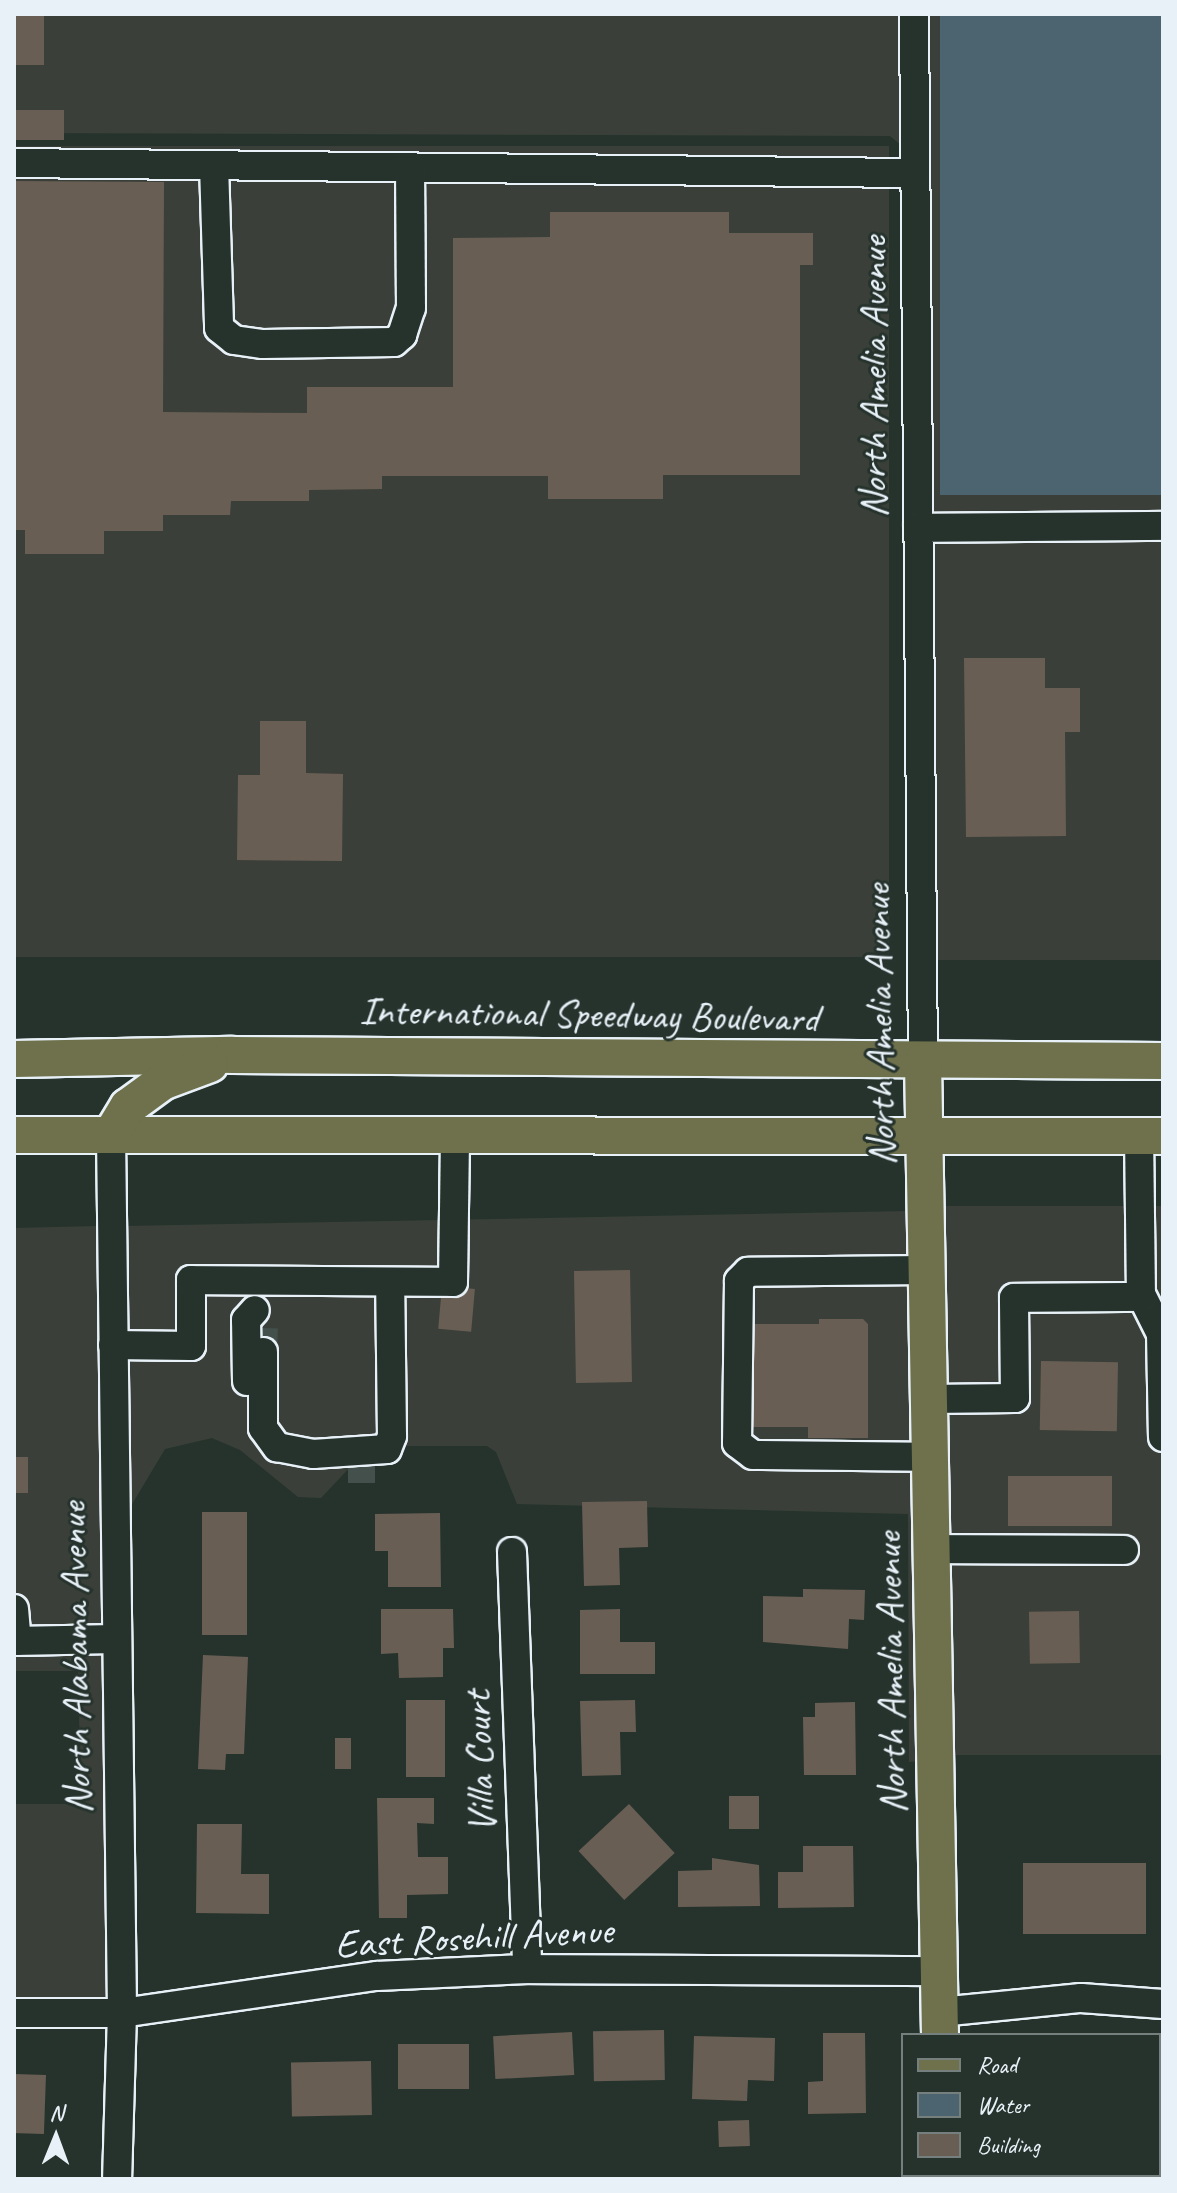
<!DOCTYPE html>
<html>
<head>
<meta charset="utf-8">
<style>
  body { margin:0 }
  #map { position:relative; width:1177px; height:2193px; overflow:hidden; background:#26332d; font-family:Caveat,sans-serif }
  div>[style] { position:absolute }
  .built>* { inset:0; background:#3a4039; transform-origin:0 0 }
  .water>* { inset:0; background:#4b646f; transform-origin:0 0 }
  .building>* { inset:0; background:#695e54; transform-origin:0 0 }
  .minor-tunnel>* { height:28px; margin-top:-14px; transform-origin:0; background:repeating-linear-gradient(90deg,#43504b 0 28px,transparent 0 42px) }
  .roads { filter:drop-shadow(2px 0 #e8f1f8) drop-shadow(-2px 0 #e8f1f8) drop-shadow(0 2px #e8f1f8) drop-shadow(0 -2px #e8f1f8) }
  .minor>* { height:28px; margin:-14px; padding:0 14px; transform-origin:14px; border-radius:14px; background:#26332d }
  .major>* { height:36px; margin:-18px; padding:0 18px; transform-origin:18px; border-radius:18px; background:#6e714b }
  span { translate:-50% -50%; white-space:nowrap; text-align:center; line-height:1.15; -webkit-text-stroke:6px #26332d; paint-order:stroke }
  .street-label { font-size:40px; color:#e8f1f8 }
  .frame { position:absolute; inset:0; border:16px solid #e8f1f8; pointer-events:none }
  .legend { position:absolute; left:901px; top:2033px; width:260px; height:144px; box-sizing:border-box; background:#26332d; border:2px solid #747f7e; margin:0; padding:10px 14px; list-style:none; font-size:24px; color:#e8f1f8 }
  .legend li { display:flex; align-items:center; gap:16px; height:40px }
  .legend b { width:40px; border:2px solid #747f7e }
  .north { position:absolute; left:16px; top:2097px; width:80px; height:80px; -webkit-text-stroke:6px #26332d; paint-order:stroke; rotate:1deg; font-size:22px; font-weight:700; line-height:32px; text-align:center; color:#e8f1f8 }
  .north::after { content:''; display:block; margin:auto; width:28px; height:36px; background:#e8f1f8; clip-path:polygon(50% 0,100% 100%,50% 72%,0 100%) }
</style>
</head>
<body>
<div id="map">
  <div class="built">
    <div style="clip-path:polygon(14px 14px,900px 14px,901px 145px,890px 136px,14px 133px)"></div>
    <div style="clip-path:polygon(928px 14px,940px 14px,958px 495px,1163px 495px,1163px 960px,936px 960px)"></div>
    <div style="left:14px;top:146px;width:875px;height:811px"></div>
    <div style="left:1163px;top:1206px;width:549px;height:224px;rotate:90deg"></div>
    <div style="clip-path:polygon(911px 1211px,922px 1761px,909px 1762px,908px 1514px,517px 1504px,496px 1452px,487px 1446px,370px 1446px,321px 1498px,298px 1497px,240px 1450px,212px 1438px,165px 1449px,128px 1511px,126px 1226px)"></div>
    <div style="clip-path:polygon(98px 1226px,108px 1997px,14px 1997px,14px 1804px,81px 1804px,78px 1671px,14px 1671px,14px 1228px)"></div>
  </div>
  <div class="water">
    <div style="left:940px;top:14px;width:223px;height:481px"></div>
  </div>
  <div class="building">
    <div style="left:14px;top:14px;width:30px;height:51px"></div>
    <div style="left:64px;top:110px;width:30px;height:50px;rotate:90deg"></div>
    <div style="clip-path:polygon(14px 181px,164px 182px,163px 412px,307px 413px,307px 387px,453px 387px,453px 238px,550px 237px,550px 212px,729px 212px,729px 233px,813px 233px,813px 265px,800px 265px,800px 475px,663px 475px,663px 499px,548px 499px,548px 476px,382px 476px,382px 489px,309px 490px,309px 501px,231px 501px,230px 515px,163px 515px,163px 531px,104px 531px,104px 554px,25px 554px,25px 530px,14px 530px)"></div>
    <div style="clip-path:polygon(964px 658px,1045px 658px,1045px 688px,1080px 688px,1080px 732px,1065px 732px,1066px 836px,966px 837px)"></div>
    <div style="clip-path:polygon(260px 721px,306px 721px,306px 773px,343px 774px,342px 861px,237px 860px,238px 775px,260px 775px)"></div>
    <div style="left:630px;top:1270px;width:112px;height:56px;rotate:89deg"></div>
    <div style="left:442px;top:1286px;width:33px;height:43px;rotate:5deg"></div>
    <div style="clip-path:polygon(819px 1319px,863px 1319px,868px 1324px,868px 1438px,808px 1438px,808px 1427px,752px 1427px,753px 1324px,819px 1324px)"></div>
    <div style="left:1041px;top:1361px;width:77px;height:69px;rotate:1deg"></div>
    <div style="left:14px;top:1457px;width:14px;height:36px"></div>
    <div style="left:1008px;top:1476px;width:104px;height:50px"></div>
    <div style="clip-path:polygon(647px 1501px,648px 1547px,619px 1548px,620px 1585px,584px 1586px,582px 1502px)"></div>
    <div style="left:202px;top:1512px;width:45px;height:123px"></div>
    <div style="clip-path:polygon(440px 1513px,441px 1587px,388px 1587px,388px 1551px,375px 1551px,375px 1514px)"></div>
    <div style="clip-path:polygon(803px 1589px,865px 1590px,864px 1620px,849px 1619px,848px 1649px,763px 1642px,763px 1596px,803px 1597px)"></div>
    <div style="clip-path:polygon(381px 1609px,453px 1609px,454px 1648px,443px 1648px,443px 1677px,399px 1678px,398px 1653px,381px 1654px)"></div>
    <div style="clip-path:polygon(620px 1609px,620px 1642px,655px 1642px,655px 1674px,580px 1674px,580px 1610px)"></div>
    <div style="left:1079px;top:1611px;width:52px;height:50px;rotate:89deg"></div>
    <div style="clip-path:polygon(203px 1655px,248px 1657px,244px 1754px,226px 1754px,225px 1770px,198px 1769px)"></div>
    <div style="left:406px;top:1700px;width:39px;height:77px"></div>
    <div style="clip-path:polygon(635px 1700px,636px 1732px,620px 1732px,621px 1775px,582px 1776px,580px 1701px)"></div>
    <div style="clip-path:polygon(855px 1702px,856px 1775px,804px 1775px,803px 1717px,815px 1717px,815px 1703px)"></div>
    <div style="left:335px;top:1738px;width:16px;height:31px"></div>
    <div style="left:729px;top:1796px;width:30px;height:33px"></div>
    <div style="clip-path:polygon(377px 1798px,434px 1798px,434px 1824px,417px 1823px,418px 1857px,448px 1857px,448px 1894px,407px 1895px,407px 1918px,379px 1918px)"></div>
    <div style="left:629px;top:1804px;width:67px;height:69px;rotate:47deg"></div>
    <div style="clip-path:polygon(197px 1824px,242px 1824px,241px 1874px,269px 1874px,269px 1914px,196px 1913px)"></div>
    <div style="clip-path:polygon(803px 1846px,853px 1846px,854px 1907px,778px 1908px,778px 1872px,803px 1872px)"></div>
    <div style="clip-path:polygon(712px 1858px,759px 1865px,760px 1906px,678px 1907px,678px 1871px,712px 1870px)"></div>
    <div style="left:1023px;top:1863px;width:123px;height:71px"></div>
    <div style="left:664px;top:2030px;width:50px;height:71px;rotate:89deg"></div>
    <div style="left:572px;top:2032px;width:43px;height:79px;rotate:87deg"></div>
    <div style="clip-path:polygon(823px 2033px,865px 2033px,866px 2113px,808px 2114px,808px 2082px,823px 2081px)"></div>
    <div style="clip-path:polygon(694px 2036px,775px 2038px,774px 2081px,748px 2080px,747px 2101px,692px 2099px)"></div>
    <div style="left:398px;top:2044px;width:71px;height:45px"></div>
    <div style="left:371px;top:2061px;width:54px;height:80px;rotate:89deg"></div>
    <div style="left:14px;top:2074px;width:32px;height:59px;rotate:2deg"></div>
    <div style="left:749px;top:2120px;width:26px;height:31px;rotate:88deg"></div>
  </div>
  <div class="minor-tunnel">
    <div style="left:263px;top:1352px;width:24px;rotate:-88deg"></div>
    <div style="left:348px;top:1469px;width:27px"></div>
  </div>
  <div class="roads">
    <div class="minor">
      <div style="left:914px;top:14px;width:1047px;rotate:89.51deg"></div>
      <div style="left:14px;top:163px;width:901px;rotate:0.64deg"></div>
      <div style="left:214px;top:165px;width:163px;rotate:88.2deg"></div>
      <div style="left:219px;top:328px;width:19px;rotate:39deg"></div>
      <div style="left:234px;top:340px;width:29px;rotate:8deg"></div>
      <div style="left:263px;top:344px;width:131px;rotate:-0.9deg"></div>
      <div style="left:394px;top:342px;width:11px;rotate:-41deg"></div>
      <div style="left:402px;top:335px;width:28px;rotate:-72deg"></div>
      <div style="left:411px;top:308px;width:140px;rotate:-90.4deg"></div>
      <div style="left:918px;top:528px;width:245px;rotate:-0.5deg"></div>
      <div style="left:111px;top:1135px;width:878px;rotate:89.28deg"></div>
      <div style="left:122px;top:2013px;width:166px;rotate:91.7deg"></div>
      <div style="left:926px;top:1270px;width:178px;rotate:179.4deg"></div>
      <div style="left:748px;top:1272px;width:13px;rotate:135deg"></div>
      <div style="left:739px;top:1281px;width:162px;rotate:90.7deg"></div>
      <div style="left:737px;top:1443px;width:20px;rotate:37deg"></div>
      <div style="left:753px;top:1455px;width:177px;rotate:0.6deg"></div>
      <div style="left:1141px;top:1294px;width:45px;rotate:63.4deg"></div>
      <div style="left:1161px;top:1334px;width:103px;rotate:88.9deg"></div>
      <div style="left:113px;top:1345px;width:78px;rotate:0.7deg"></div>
      <div style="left:191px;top:1346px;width:66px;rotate:-90deg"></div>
      <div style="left:191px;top:1280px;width:262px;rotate:0.4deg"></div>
      <div style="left:453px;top:1282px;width:147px;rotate:-89.2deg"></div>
      <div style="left:263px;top:1352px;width:76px;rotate:90deg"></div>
      <div style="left:263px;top:1428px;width:24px;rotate:54deg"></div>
      <div style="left:277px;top:1447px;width:37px;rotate:11deg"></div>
      <div style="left:313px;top:1454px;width:74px;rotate:-3.9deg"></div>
      <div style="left:387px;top:1449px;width:14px;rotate:-69deg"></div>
      <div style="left:392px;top:1436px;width:154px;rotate:-90.7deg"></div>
      <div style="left:247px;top:1381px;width:61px;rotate:-90.9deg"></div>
      <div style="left:246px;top:1320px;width:13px;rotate:-48deg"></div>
      <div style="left:929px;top:1399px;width:86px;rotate:-0.7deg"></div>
      <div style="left:1015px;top:1398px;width:100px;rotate:-90.6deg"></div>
      <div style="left:1014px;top:1298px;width:127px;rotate:-0.5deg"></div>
      <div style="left:1141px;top:1297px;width:161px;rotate:-90.7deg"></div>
      <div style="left:932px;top:1549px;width:192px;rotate:0.3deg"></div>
      <div style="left:512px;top:1552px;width:417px;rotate:87.9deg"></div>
      <div style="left:14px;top:1609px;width:32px;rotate:85deg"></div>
      <div style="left:14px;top:1641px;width:101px;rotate:-1.1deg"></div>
      <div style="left:940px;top:2012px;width:142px;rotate:-5.7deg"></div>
      <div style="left:1081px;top:1998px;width:82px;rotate:4.2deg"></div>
      <div style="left:14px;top:2013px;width:108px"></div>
      <div style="left:122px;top:2013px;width:258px;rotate:-8.3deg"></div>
      <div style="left:377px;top:1976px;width:150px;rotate:-2.7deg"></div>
      <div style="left:527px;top:1969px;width:412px;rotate:0.3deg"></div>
    </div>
    <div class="major">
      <div style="left:14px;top:1059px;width:218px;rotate:-1.1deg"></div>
      <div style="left:232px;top:1055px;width:931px;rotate:0.37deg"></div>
      <div style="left:923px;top:1061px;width:974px;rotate:89deg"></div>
      <div style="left:14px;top:1135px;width:1149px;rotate:0.05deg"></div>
      <div style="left:111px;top:1135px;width:33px;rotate:-59deg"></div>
      <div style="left:128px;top:1107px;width:42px;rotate:-36.3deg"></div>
      <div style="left:162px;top:1082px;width:51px;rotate:-20.6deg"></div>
      <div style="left:941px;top:2175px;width:4px;rotate:90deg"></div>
    </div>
  </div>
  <div class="street-label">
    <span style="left:873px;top:377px;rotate:-90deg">North Amelia Avenue</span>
    <span style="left:589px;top:1014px;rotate:1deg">International Speedway Boulevard</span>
    <span style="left:879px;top:1025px;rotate:-91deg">North Amelia Avenue</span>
    <span style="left:75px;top:1658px;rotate:-91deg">North Alabama Avenue</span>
    <span style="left:890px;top:1673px;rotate:-91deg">North Amelia Avenue</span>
    <span style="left:479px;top:1762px;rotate:-92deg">Villa Court</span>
    <span style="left:474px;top:1937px;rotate:-3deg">East Rosehill Avenue</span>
  </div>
  <div class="frame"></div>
  <ul class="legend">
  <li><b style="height:10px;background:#6e714b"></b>Road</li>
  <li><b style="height:22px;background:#4b646f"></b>Water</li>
  <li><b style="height:22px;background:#695e54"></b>Building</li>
  </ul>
  <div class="north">N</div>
</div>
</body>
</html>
